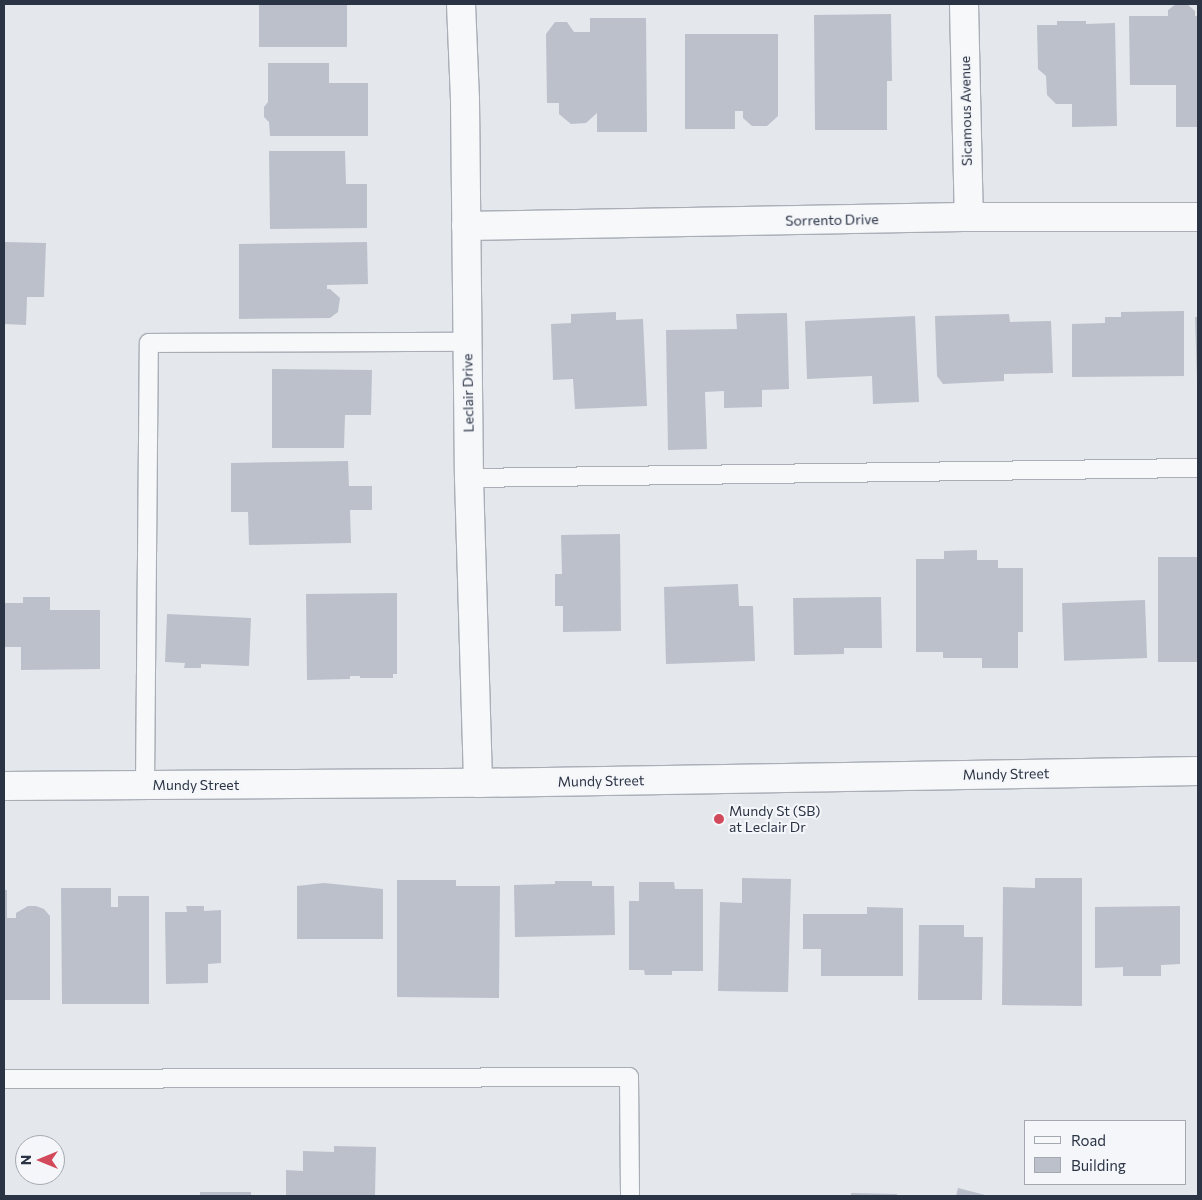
<!DOCTYPE html>
<html>
<head>
<meta charset="utf-8">
<style>
  body { margin:0 }
  #map { position:relative; width:1202px; height:1200px; overflow:hidden; background:#e4e7ec; font-family:Commissioner,sans-serif }
  div>[style] { position:absolute }
  .building>* { inset:0; background:#bbc0ca; transform-origin:0 0 }
  .roads { filter:drop-shadow(1px 0 #a9aeb7) drop-shadow(-1px 0 #a9aeb7) drop-shadow(0 1px #a9aeb7) drop-shadow(0 -1px #a9aeb7) }
  .service>* { height:18px; margin:-9px; padding:0 9px; transform-origin:9px; border-radius:9px; background:#f7f8fa }
  .minor>* { height:28px; margin:-14px; padding:0 14px; transform-origin:14px; border-radius:14px; background:#f7f8fa }
  .tertiary>* { height:28px; margin:-14px; padding:0 14px; transform-origin:14px; border-radius:14px; background:#f7f8fa }
  .dots>* { width:14px; height:14px; translate:-50% -50%; box-sizing:border-box; border:2px solid #f4f6f9; border-radius:50% }
  span { translate:-50% -50%; white-space:nowrap; text-align:center; line-height:1.15; -webkit-text-stroke:4px #f4f6f9; paint-order:stroke }
  .street-label { font-size:14px; color:#2b3445 }
  .poi-label { font-size:14px; color:#2b3445 }
  .left { translate:0 -50%; text-align:left }
  .frame { position:absolute; inset:0; border:5px solid #2b3445; pointer-events:none }
  .legend { position:absolute; left:1024px; top:1120px; width:162px; height:65px; box-sizing:border-box; background:#f4f6f9; border:1px solid #a4a8b1; margin:0; padding:6px 9px; list-style:none; font-size:15px; color:#2b3445 }
  .legend li { display:flex; align-items:center; gap:10px; height:25px }
  .legend b { width:25px; border:1px solid #a4a8b1 }
  .north { position:absolute; left:15px; top:1135px; width:50px; height:50px; box-sizing:border-box; background:#f4f6f9; border:1px solid #a4a8b1; border-radius:50%; rotate:270deg; font-size:14px; font-weight:700; line-height:20px; text-align:center; color:#2b3445 }
  .north::after { content:''; display:block; margin:auto; width:18px; height:22px; background:#d1495b; clip-path:polygon(50% 0,100% 100%,50% 72%,0 100%) }
</style>
</head>
<body>
<div id="map">
  <div class="building">
    <div style="left:259px;top:4px;width:88px;height:43px"></div>
    <div style="clip-path:polygon(1176px 4px,1187px 4px,1195px 11px,1195px 16px,1198px 16px,1198px 127px,1176px 127px,1176px 85px,1130px 85px,1129px 16px,1168px 16px,1168px 10px)"></div>
    <div style="clip-path:polygon(891px 14px,892px 81px,887px 81px,887px 130px,815px 130px,814px 15px)"></div>
    <div style="clip-path:polygon(590px 18px,646px 18px,647px 132px,597px 132px,597px 113px,586px 123px,571px 124px,559px 114px,559px 103px,547px 103px,546px 34px,555px 22px,567px 22px,574px 32px,590px 32px)"></div>
    <div style="clip-path:polygon(1057px 21px,1086px 21px,1086px 24px,1115px 23px,1117px 126px,1072px 127px,1072px 104px,1056px 104px,1047px 95px,1046px 76px,1038px 69px,1037px 25px,1057px 25px)"></div>
    <div style="clip-path:polygon(685px 34px,778px 34px,778px 116px,767px 126px,752px 126px,743px 118px,743px 111px,735px 111px,735px 129px,685px 129px)"></div>
    <div style="clip-path:polygon(268px 63px,329px 63px,329px 83px,368px 83px,368px 136px,270px 136px,269px 122px,264px 117px,264px 107px,268px 102px)"></div>
    <div style="clip-path:polygon(269px 151px,345px 151px,346px 184px,367px 184px,367px 228px,270px 229px)"></div>
    <div style="clip-path:polygon(4px 242px,46px 243px,44px 297px,27px 297px,26px 325px,4px 324px)"></div>
    <div style="clip-path:polygon(367px 242px,368px 284px,327px 285px,327px 289px,330px 289px,340px 298px,338px 312px,330px 318px,239px 319px,239px 244px)"></div>
    <div style="clip-path:polygon(1184px 311px,1184px 376px,1072px 377px,1072px 324px,1105px 323px,1105px 317px,1121px 317px,1121px 312px)"></div>
    <div style="clip-path:polygon(616px 312px,616px 320px,643px 319px,647px 406px,575px 409px,573px 379px,553px 380px,551px 324px,571px 323px,571px 314px)"></div>
    <div style="clip-path:polygon(787px 313px,789px 389px,762px 390px,762px 407px,724px 408px,724px 391px,705px 392px,707px 449px,668px 450px,666px 330px,737px 329px,736px 314px)"></div>
    <div style="clip-path:polygon(1009px 314px,1010px 322px,1051px 321px,1053px 373px,1004px 374px,1004px 381px,943px 384px,937px 376px,935px 316px)"></div>
    <div style="clip-path:polygon(915px 316px,919px 402px,873px 404px,872px 376px,807px 379px,805px 321px)"></div>
    <div style="clip-path:polygon(1195px 317px,1198px 317px,1198px 380px,1197px 380px)"></div>
    <div style="clip-path:polygon(272px 369px,372px 370px,371px 415px,345px 415px,344px 448px,272px 448px)"></div>
    <div style="clip-path:polygon(348px 461px,349px 486px,372px 486px,372px 510px,350px 510px,351px 543px,249px 545px,248px 512px,231px 512px,231px 463px)"></div>
    <div style="clip-path:polygon(620px 534px,621px 631px,563px 632px,563px 606px,555px 606px,555px 574px,562px 574px,561px 535px)"></div>
    <div style="clip-path:polygon(977px 550px,977px 560px,998px 560px,998px 568px,1023px 568px,1023px 632px,1018px 632px,1018px 668px,982px 668px,982px 658px,943px 658px,943px 652px,916px 652px,916px 559px,944px 559px,944px 551px)"></div>
    <div style="left:1158px;top:557px;width:40px;height:105px"></div>
    <div style="clip-path:polygon(738px 584px,739px 606px,753px 606px,755px 661px,666px 664px,664px 587px)"></div>
    <div style="clip-path:polygon(397px 593px,397px 674px,393px 674px,393px 678px,360px 678px,360px 676px,350px 676px,350px 679px,307px 680px,306px 594px)"></div>
    <div style="clip-path:polygon(23px 597px,50px 597px,50px 610px,100px 610px,100px 669px,21px 670px,21px 647px,4px 647px,4px 603px,23px 603px)"></div>
    <div style="clip-path:polygon(881px 597px,882px 648px,844px 648px,844px 654px,794px 655px,793px 598px)"></div>
    <div style="left:1145px;top:600px;width:58px;height:83px;rotate:88deg"></div>
    <div style="clip-path:polygon(167px 614px,251px 618px,249px 666px,201px 664px,201px 668px,184px 668px,185px 663px,165px 662px)"></div>
    <div style="clip-path:polygon(742px 878px,791px 879px,788px 992px,718px 991px,720px 902px,742px 903px)"></div>
    <div style="clip-path:polygon(1035px 878px,1082px 878px,1082px 1006px,1002px 1005px,1003px 887px,1035px 888px)"></div>
    <div style="clip-path:polygon(397px 880px,456px 880px,456px 886px,500px 886px,499px 998px,397px 997px)"></div>
    <div style="clip-path:polygon(555px 881px,592px 881px,592px 886px,614px 886px,615px 935px,515px 937px,514px 885px,555px 884px)"></div>
    <div style="clip-path:polygon(639px 882px,674px 882px,675px 889px,703px 889px,703px 971px,672px 971px,672px 975px,645px 975px,644px 970px,629px 970px,629px 901px,639px 901px)"></div>
    <div style="clip-path:polygon(324px 883px,383px 889px,383px 939px,297px 939px,297px 886px)"></div>
    <div style="clip-path:polygon(61px 888px,111px 888px,111px 907px,118px 907px,118px 896px,149px 896px,149px 1004px,62px 1004px)"></div>
    <div style="clip-path:polygon(4px 890px,7px 890px,7px 918px,16px 918px,16px 913px,28px 906px,36px 906px,44px 909px,50px 916px,50px 1000px,4px 1000px)"></div>
    <div style="clip-path:polygon(186px 906px,204px 906px,204px 911px,221px 910px,221px 963px,208px 964px,208px 983px,166px 984px,165px 912px,187px 912px)"></div>
    <div style="clip-path:polygon(1180px 906px,1180px 964px,1161px 965px,1161px 976px,1123px 976px,1123px 967px,1095px 968px,1095px 907px)"></div>
    <div style="clip-path:polygon(867px 907px,903px 908px,903px 976px,821px 976px,821px 949px,803px 949px,803px 914px,867px 914px)"></div>
    <div style="clip-path:polygon(919px 925px,964px 925px,964px 937px,983px 937px,982px 1000px,918px 1000px)"></div>
    <div style="clip-path:polygon(334px 1146px,376px 1147px,375px 1196px,286px 1196px,286px 1170px,303px 1171px,303px 1151px,334px 1152px)"></div>
    <div style="clip-path:polygon(958px 1188px,989px 1196px,956px 1196px)"></div>
    <div style="left:200px;top:1192px;width:51px;height:4px"></div>
    <div style="clip-path:polygon(851px 1193px,897px 1194px,897px 1196px,851px 1196px)"></div>
  </div>
  <div class="roads">
    <div class="service">
      <div style="left:469px;top:478px;width:729px;rotate:-0.79deg"></div>
      <div style="left:145px;top:785px;width:442px;rotate:-89.5deg"></div>
      <div style="left:149px;top:343px;width:318px;rotate:-0.2deg"></div>
      <div style="left:4px;top:1079px;width:625px;rotate:-0.18deg"></div>
      <div style="left:629px;top:1077px;width:119px;rotate:89.5deg"></div>
    </div>
    <div class="minor">
      <div style="left:964px;top:4px;width:213px;rotate:88.7deg"></div>
      <div style="left:466px;top:226px;width:503px;rotate:-1.03deg"></div>
      <div style="left:969px;top:217px;width:229px"></div>
    </div>
    <div class="tertiary">
      <div style="left:461px;top:4px;width:96px;rotate:87.6deg"></div>
      <div style="left:465px;top:100px;width:378px;rotate:89.4deg"></div>
      <div style="left:469px;top:478px;width:305px;rotate:88.3deg"></div>
      <div style="left:4px;top:786px;width:474px;rotate:-0.4deg"></div>
      <div style="left:478px;top:783px;width:720px;rotate:-0.95deg"></div>
    </div>
  </div>
  <div class="dots">
    <div style="left:719px;top:819px;background:#d1495b"></div>
  </div>
  <div class="street-label">
    <span style="left:966px;top:111px;rotate:-91deg">Sicamous Avenue</span>
    <span style="left:832px;top:220px;rotate:-1deg">Sorrento Drive</span>
    <span style="left:468px;top:393px;rotate:-91deg">Leclair Drive</span>
    <span style="left:1006px;top:774px;rotate:-1deg">Mundy Street</span>
    <span style="left:601px;top:781px;rotate:-1deg">Mundy Street</span>
    <span style="left:196px;top:785px">Mundy Street</span>
  </div>
  <div class="poi-label">
    <span class="left" style="left:729px;top:819px">Mundy St (SB)<br>at Leclair Dr</span>
  </div>
  <div class="frame"></div>
  <ul class="legend">
  <li><b style="height:6px;background:#f7f8fa"></b>Road</li>
  <li><b style="height:14px;background:#bbc0ca"></b>Building</li>
  </ul>
  <div class="north">N</div>
</div>
</body>
</html>
